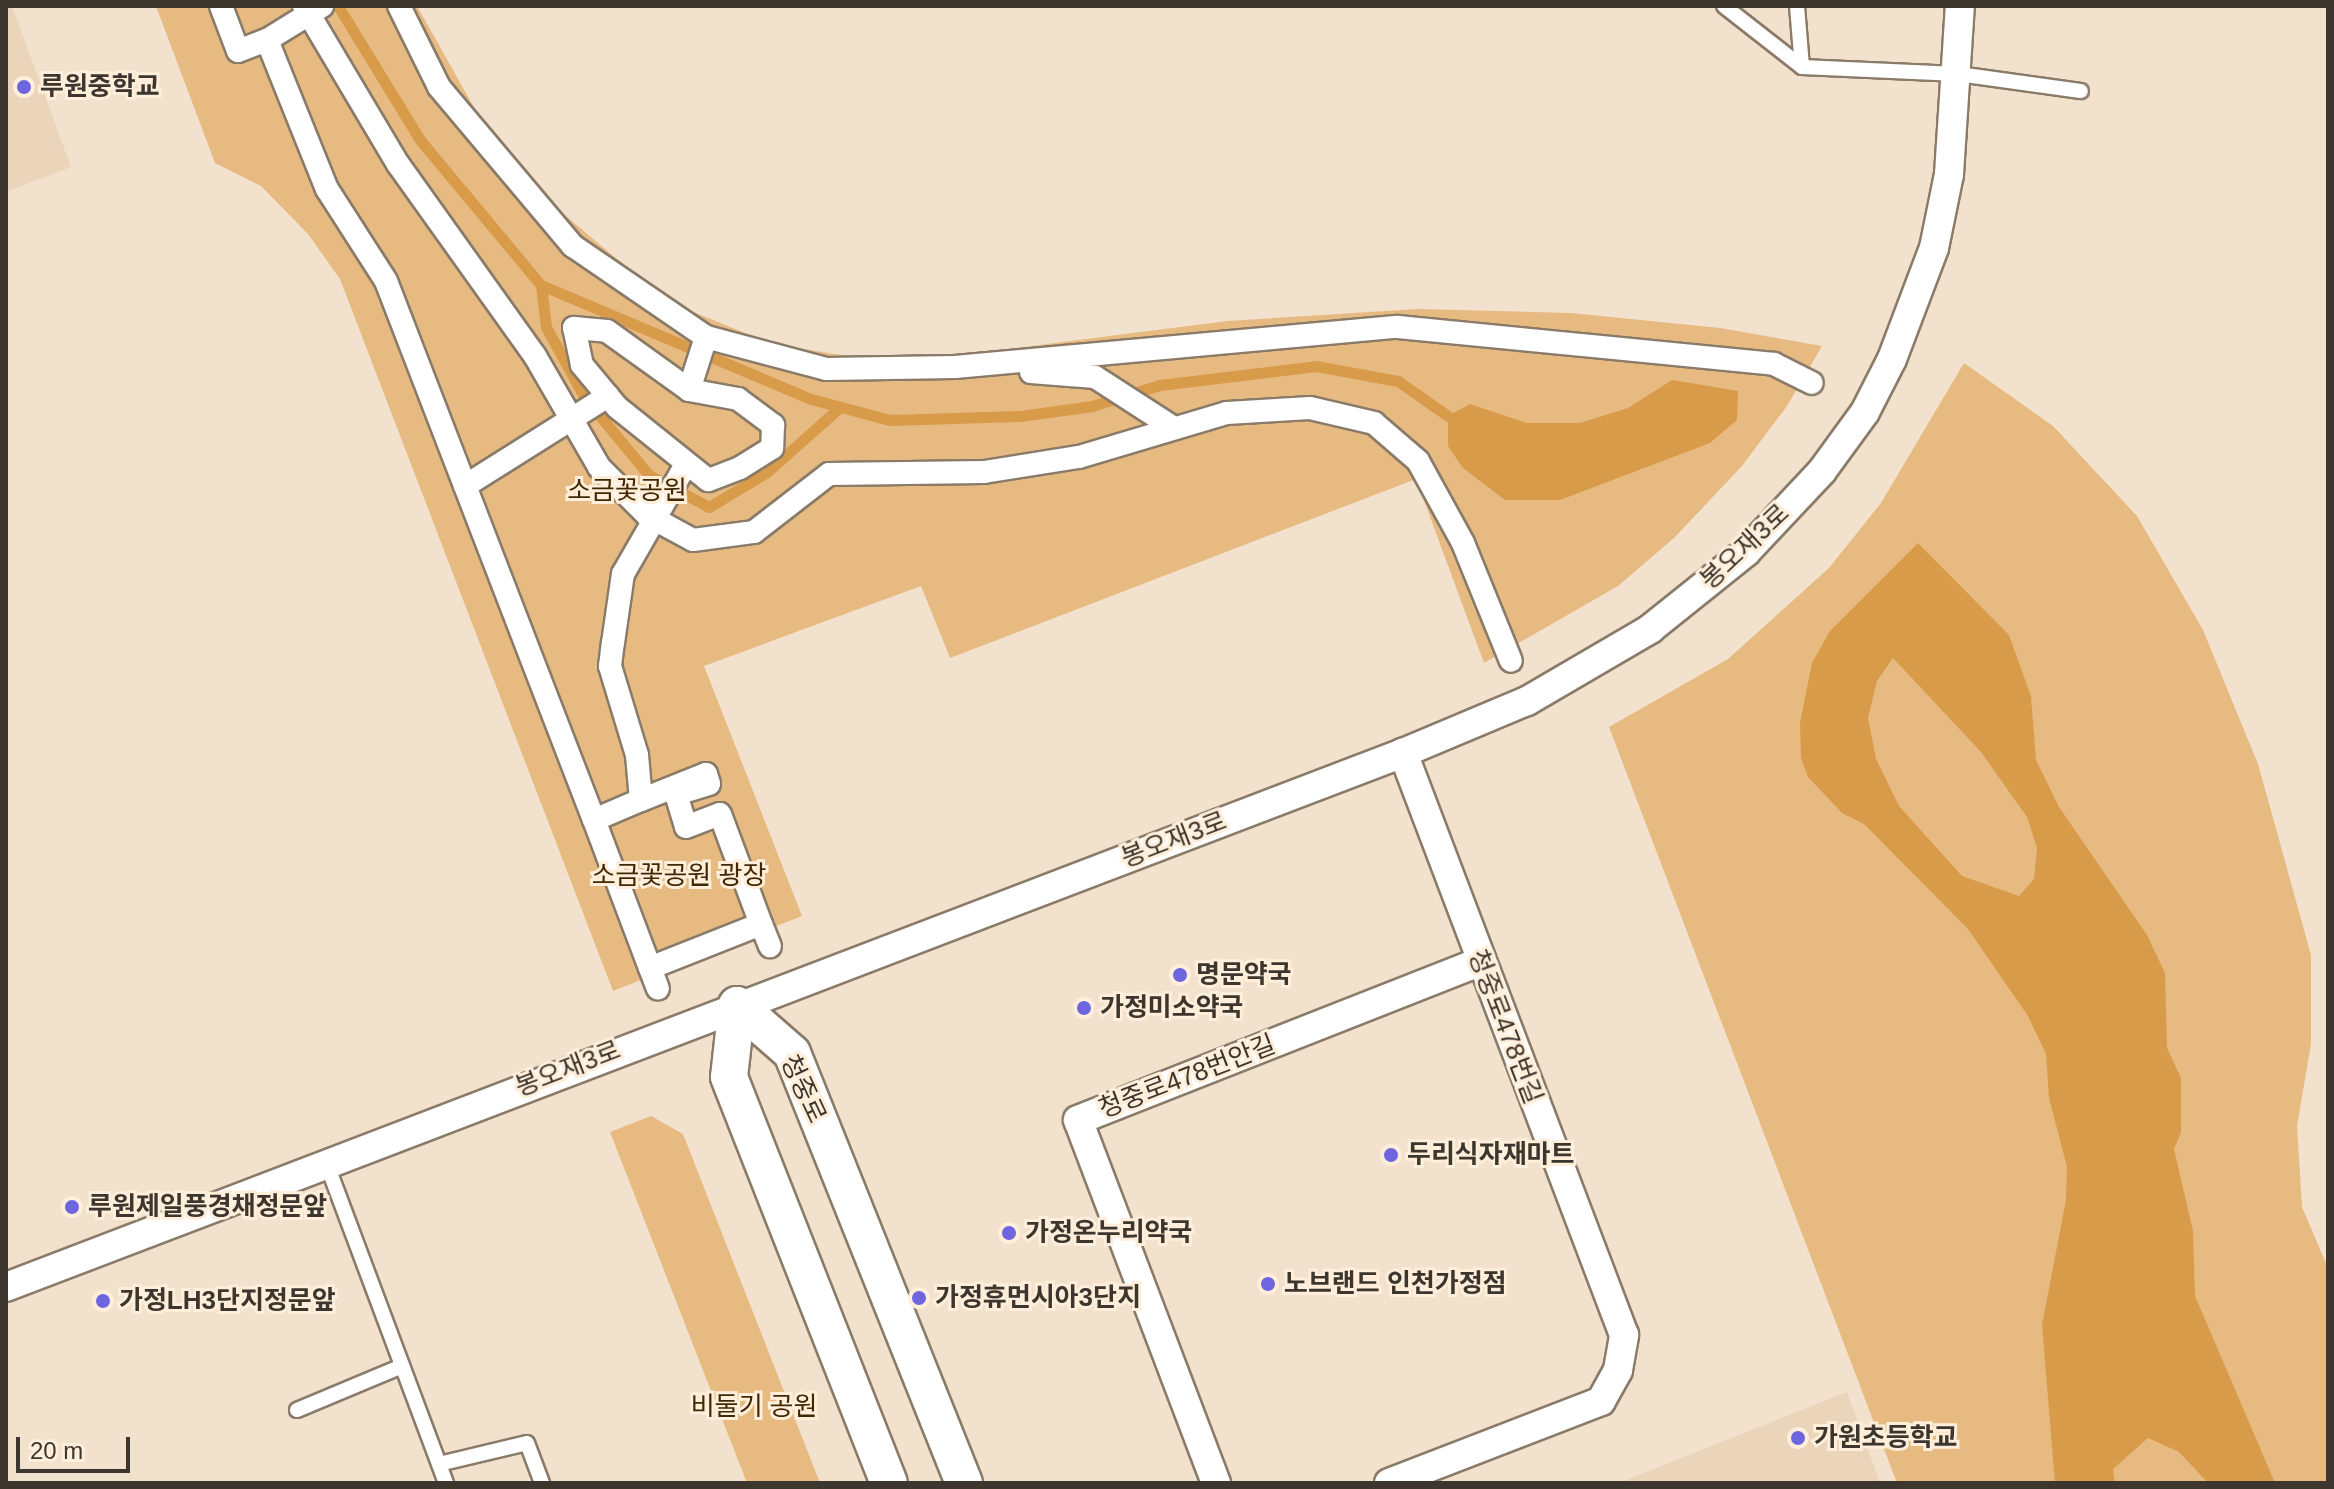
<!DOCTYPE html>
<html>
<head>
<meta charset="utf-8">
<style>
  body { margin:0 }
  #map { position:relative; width:2334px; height:1489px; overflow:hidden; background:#f2e1cd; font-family:Arial,"Noto Sans KR",sans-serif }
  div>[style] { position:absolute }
  .built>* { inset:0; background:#ead5bb }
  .green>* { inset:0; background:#e7ba82 }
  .water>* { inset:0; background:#d89b4a }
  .stream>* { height:11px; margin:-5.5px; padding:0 5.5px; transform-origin:5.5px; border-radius:5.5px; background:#d89b4a }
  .roads { filter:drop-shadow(2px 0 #8a7b69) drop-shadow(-2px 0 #8a7b69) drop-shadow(0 2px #8a7b69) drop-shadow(0 -2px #8a7b69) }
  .service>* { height:14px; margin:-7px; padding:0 7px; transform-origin:7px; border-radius:7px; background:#fff }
  .pedestrian>* { height:22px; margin:-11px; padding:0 11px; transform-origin:11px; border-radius:11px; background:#fff }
  .minor>* { height:28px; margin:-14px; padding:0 14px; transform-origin:14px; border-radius:14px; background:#fff }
  .tertiary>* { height:36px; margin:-18px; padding:0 18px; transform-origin:18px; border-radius:18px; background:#fff }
  .dots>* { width:22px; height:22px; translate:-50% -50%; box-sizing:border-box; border:4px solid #ffeeda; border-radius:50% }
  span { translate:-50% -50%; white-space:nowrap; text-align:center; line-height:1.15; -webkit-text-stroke:6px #ffeeda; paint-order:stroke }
  .poi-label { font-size:26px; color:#3d362e; font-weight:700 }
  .left { translate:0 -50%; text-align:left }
  .park-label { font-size:26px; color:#402804 }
  .street-label { font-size:26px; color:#3d362e }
  .frame { position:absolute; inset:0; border:8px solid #3d362e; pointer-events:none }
  .scale { position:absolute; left:16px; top:1437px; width:114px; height:36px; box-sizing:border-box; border:4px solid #3d362e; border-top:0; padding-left:10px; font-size:24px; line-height:28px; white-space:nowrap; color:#3d362e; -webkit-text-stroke:6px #ffeeda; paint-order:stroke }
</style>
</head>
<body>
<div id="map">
  <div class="built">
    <div style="clip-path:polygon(6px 6px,12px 6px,71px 167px,6px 192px)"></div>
    <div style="clip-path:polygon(1847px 1392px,1880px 1483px,1619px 1483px)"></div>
  </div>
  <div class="green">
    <div style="clip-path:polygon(156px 6px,417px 6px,476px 111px,547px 200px,624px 265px,691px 311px,772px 344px,860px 358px,970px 354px,1227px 321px,1417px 309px,1571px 313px,1720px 328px,1822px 346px,1787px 406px,1742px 466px,1674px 538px,1618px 586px,1484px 663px,1416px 479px,950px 658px,921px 586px,704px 666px,802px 916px,613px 991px,340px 279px,308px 234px,261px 186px,215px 163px)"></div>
    <div style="clip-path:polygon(1964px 363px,2053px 426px,2137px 516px,2203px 630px,2258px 764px,2311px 955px,2311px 1044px,2297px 1126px,2302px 1207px,2328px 1268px,2328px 1483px,1897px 1483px,1609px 727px,1728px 659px,1829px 568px,1881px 503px)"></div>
    <div style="clip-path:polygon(651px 1116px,683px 1134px,820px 1483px,747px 1483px,610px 1132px)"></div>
  </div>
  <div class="water">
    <div style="clip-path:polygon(1672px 380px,1738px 391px,1737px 420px,1710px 443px,1560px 500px,1505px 500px,1463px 468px,1448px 446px,1448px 416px,1470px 404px,1527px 423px,1580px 423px,1628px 408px)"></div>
    <div style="clip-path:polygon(evenodd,1918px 543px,2009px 635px,2031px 696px,2036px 760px,2059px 807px,2147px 935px,2165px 973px,2167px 1048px,2181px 1078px,2181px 1132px,2174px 1149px,2193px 1231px,2195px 1296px,2275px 1483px,2208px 1483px,2179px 1452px,2148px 1438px,2113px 1469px,2115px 1483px,2055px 1483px,2042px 1325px,2066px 1200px,2067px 1167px,2049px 1098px,2046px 1054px,2028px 1016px,1968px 929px,1864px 824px,1842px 813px,1808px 777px,1801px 758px,1800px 723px,1812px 663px,1830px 631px,1918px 543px,1893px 658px,1981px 752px,2027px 817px,2037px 848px,2034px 879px,2019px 896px,1962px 876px,1899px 806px,1876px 759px,1868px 718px,1877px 681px,1893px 658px)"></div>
  </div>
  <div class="stream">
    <div style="left:338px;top:6px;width:157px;rotate:58.5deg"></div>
    <div style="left:420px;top:140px;width:189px;rotate:50.2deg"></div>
    <div style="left:541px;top:285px;width:293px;rotate:22.9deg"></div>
    <div style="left:811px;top:399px;width:82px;rotate:14.9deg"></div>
    <div style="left:890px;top:420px;width:130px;rotate:-1.8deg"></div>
    <div style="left:1020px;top:416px;width:73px;rotate:-7.9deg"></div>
    <div style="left:1092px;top:406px;width:71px;rotate:-17.2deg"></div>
    <div style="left:1160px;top:385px;width:157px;rotate:-6.9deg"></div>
    <div style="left:1316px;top:366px;width:83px;rotate:10.4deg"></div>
    <div style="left:1398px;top:381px;width:61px;rotate:35deg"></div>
    <div style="left:541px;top:285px;width:42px;rotate:83.2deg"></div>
    <div style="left:546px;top:327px;width:81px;rotate:61.2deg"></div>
    <div style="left:585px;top:398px;width:100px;rotate:50.3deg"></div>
    <div style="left:649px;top:475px;width:68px;rotate:28.1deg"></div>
    <div style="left:709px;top:507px;width:68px;rotate:-31.1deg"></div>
    <div style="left:767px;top:472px;width:98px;rotate:-41.7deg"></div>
  </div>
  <div class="roads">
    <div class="service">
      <div style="left:1724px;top:6px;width:99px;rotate:38deg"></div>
      <div style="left:1797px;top:6px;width:61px;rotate:85.3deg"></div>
      <div style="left:1802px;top:67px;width:156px;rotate:2.6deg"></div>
      <div style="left:1958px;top:74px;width:124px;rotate:7.9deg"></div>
      <div style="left:326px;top:1162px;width:343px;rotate:69.5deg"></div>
      <div style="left:297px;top:1410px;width:114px;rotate:-22.7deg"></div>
      <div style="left:439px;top:1464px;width:90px;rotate:-13.4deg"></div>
      <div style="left:527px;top:1443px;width:43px;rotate:69.4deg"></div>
    </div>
    <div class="pedestrian">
      <div style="left:221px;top:6px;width:48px;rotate:69.3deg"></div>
      <div style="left:238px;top:51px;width:31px;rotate:-21deg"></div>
      <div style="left:267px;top:40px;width:161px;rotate:68.1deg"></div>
      <div style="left:327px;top:189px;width:109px;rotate:57.3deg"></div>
      <div style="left:386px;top:281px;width:578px;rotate:68.9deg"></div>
      <div style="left:304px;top:6px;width:184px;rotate:59.3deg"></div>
      <div style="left:398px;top:164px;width:236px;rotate:54.5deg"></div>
      <div style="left:535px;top:356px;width:128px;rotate:60deg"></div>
      <div style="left:599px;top:467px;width:68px;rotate:45deg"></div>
      <div style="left:647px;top:515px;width:52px;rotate:28.5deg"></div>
      <div style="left:693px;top:540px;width:62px;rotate:-7.5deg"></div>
      <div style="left:754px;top:532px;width:95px;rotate:-37.7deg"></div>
      <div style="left:829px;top:474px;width:155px;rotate:-0.7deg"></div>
      <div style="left:984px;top:472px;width:96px;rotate:-9deg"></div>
      <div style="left:1079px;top:457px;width:154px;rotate:-16.6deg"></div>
      <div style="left:1227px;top:413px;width:83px;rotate:-3.4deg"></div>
      <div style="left:1310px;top:408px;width:66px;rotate:13.2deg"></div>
      <div style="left:1374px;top:423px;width:58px;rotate:40.8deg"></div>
      <div style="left:1418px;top:461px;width:94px;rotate:61.2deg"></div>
      <div style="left:1463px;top:543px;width:127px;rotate:67.9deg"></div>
      <div style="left:399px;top:6px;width:90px;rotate:63.7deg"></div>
      <div style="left:439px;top:87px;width:208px;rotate:49.9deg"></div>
      <div style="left:573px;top:246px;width:161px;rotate:34.4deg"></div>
      <div style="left:706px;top:337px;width:124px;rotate:14.9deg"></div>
      <div style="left:826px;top:369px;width:129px;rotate:-0.9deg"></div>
      <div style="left:955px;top:367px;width:445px;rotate:-5.2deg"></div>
      <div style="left:1398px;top:327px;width:378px;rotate:5.6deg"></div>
      <div style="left:1774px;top:364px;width:42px;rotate:26.6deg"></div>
      <div style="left:267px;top:40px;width:65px;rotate:-31.7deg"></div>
      <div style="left:574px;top:328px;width:33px;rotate:5deg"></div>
      <div style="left:607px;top:331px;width:101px;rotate:35.7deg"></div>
      <div style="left:689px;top:390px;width:50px;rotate:10.4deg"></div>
      <div style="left:738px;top:399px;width:44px;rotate:36.6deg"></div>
      <div style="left:773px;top:425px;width:23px;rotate:92deg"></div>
      <div style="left:772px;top:448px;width:38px;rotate:148deg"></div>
      <div style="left:740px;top:468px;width:34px;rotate:159deg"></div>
      <div style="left:708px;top:480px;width:117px;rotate:-141.3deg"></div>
      <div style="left:617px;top:407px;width:55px;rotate:-129.8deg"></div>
      <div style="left:582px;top:365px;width:38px;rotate:-102deg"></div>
      <div style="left:1031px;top:372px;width:64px;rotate:4.5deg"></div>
      <div style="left:1095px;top:377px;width:94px;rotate:32.8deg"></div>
      <div style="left:689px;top:390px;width:56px;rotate:-72.2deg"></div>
      <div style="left:465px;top:486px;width:169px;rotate:-32.2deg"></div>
      <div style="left:641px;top:800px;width:70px;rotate:-21.8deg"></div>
      <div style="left:706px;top:774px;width:10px;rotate:73deg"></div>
      <div style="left:709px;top:784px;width:34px;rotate:163deg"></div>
      <div style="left:676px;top:794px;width:34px;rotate:73deg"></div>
      <div style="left:686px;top:827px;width:36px;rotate:-21deg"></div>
      <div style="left:720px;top:814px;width:117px;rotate:69.6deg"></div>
      <div style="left:761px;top:924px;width:119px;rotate:158.4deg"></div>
      <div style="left:650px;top:968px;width:158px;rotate:-110.7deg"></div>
      <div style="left:594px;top:820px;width:51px;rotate:-23.1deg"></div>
      <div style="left:641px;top:800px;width:45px;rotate:-95.1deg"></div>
      <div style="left:637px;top:755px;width:93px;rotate:-106.9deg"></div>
      <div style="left:610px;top:666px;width:23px;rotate:-83deg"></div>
      <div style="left:613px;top:643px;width:70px;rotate:-81.8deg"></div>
      <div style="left:623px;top:574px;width:125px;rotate:-60.1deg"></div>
      <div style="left:761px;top:924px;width:24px;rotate:68deg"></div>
      <div style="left:650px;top:968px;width:22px;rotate:69deg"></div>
    </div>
    <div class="minor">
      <div style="left:6px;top:1287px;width:1496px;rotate:-20.92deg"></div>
      <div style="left:1403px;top:753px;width:134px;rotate:-22.8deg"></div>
      <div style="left:1527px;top:701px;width:143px;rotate:-30.3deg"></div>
      <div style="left:1650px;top:629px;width:123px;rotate:-38.7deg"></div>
      <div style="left:1746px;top:552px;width:111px;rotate:-46.8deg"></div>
      <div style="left:1822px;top:471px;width:73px;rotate:-53.9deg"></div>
      <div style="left:1865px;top:412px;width:59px;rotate:-63deg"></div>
      <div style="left:1892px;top:359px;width:119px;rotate:-69.3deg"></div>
      <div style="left:1934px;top:248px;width:76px;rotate:-78.5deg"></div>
      <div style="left:1949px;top:174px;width:168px;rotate:-86.3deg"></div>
      <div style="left:1216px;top:1483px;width:388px;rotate:-110.8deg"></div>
      <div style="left:1078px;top:1120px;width:431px;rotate:-21.5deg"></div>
      <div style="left:1389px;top:1483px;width:227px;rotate:-21.1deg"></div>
      <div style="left:1601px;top:1401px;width:35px;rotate:-61deg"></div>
      <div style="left:1618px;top:1370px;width:36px;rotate:-80deg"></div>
      <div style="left:1624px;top:1335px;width:623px;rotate:-110.79deg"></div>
    </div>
    <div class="tertiary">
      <div style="left:737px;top:1005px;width:73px;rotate:41.1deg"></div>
      <div style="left:792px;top:1053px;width:463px;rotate:68.2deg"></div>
      <div style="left:737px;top:1005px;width:72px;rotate:96.3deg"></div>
      <div style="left:729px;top:1077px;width:436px;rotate:68.5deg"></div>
    </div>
  </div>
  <div class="dots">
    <div style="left:24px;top:87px;background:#6d66e0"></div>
    <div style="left:1180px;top:975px;background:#6d66e0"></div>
    <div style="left:1084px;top:1008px;background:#6d66e0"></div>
    <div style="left:1391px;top:1155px;background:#6d66e0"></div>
    <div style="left:72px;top:1207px;background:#6d66e0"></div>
    <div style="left:1009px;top:1233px;background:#6d66e0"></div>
    <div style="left:1268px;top:1284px;background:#6d66e0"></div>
    <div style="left:919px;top:1298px;background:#6d66e0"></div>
    <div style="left:103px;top:1301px;background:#6d66e0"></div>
    <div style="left:1798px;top:1438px;background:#6d66e0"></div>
  </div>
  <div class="poi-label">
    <span class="left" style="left:40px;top:87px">루원중학교</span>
    <span class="left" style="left:1196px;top:975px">명문약국</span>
    <span class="left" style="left:1100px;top:1008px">가정미소약국</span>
    <span class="left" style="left:1407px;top:1155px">두리식자재마트</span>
    <span class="left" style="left:88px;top:1207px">루원제일풍경채정문앞</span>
    <span class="left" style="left:1025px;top:1233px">가정온누리약국</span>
    <span class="left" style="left:1284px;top:1284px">노브랜드 인천가정점</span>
    <span class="left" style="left:935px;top:1298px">가정휴먼시아3단지</span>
    <span class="left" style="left:119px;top:1301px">가정LH3단지정문앞</span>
    <span class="left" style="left:1814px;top:1438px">가원초등학교</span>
  </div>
  <div class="park-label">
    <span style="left:627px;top:491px">소금꽃공원</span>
    <span style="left:679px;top:876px">소금꽃공원 광장</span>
    <span style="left:754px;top:1407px">비둘기 공원</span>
  </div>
  <div class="street-label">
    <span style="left:1745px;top:547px;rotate:-43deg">봉오재3로</span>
    <span style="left:1174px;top:840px;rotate:-21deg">봉오재3로</span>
    <span style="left:1505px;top:1027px;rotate:69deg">청중로478번길</span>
    <span style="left:568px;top:1069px;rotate:-21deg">봉오재3로</span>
    <span style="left:1187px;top:1077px;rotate:-21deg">청중로478번안길</span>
    <span style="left:803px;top:1089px;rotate:65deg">청중로</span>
  </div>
  <div class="frame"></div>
  <div class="scale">20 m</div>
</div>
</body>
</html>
